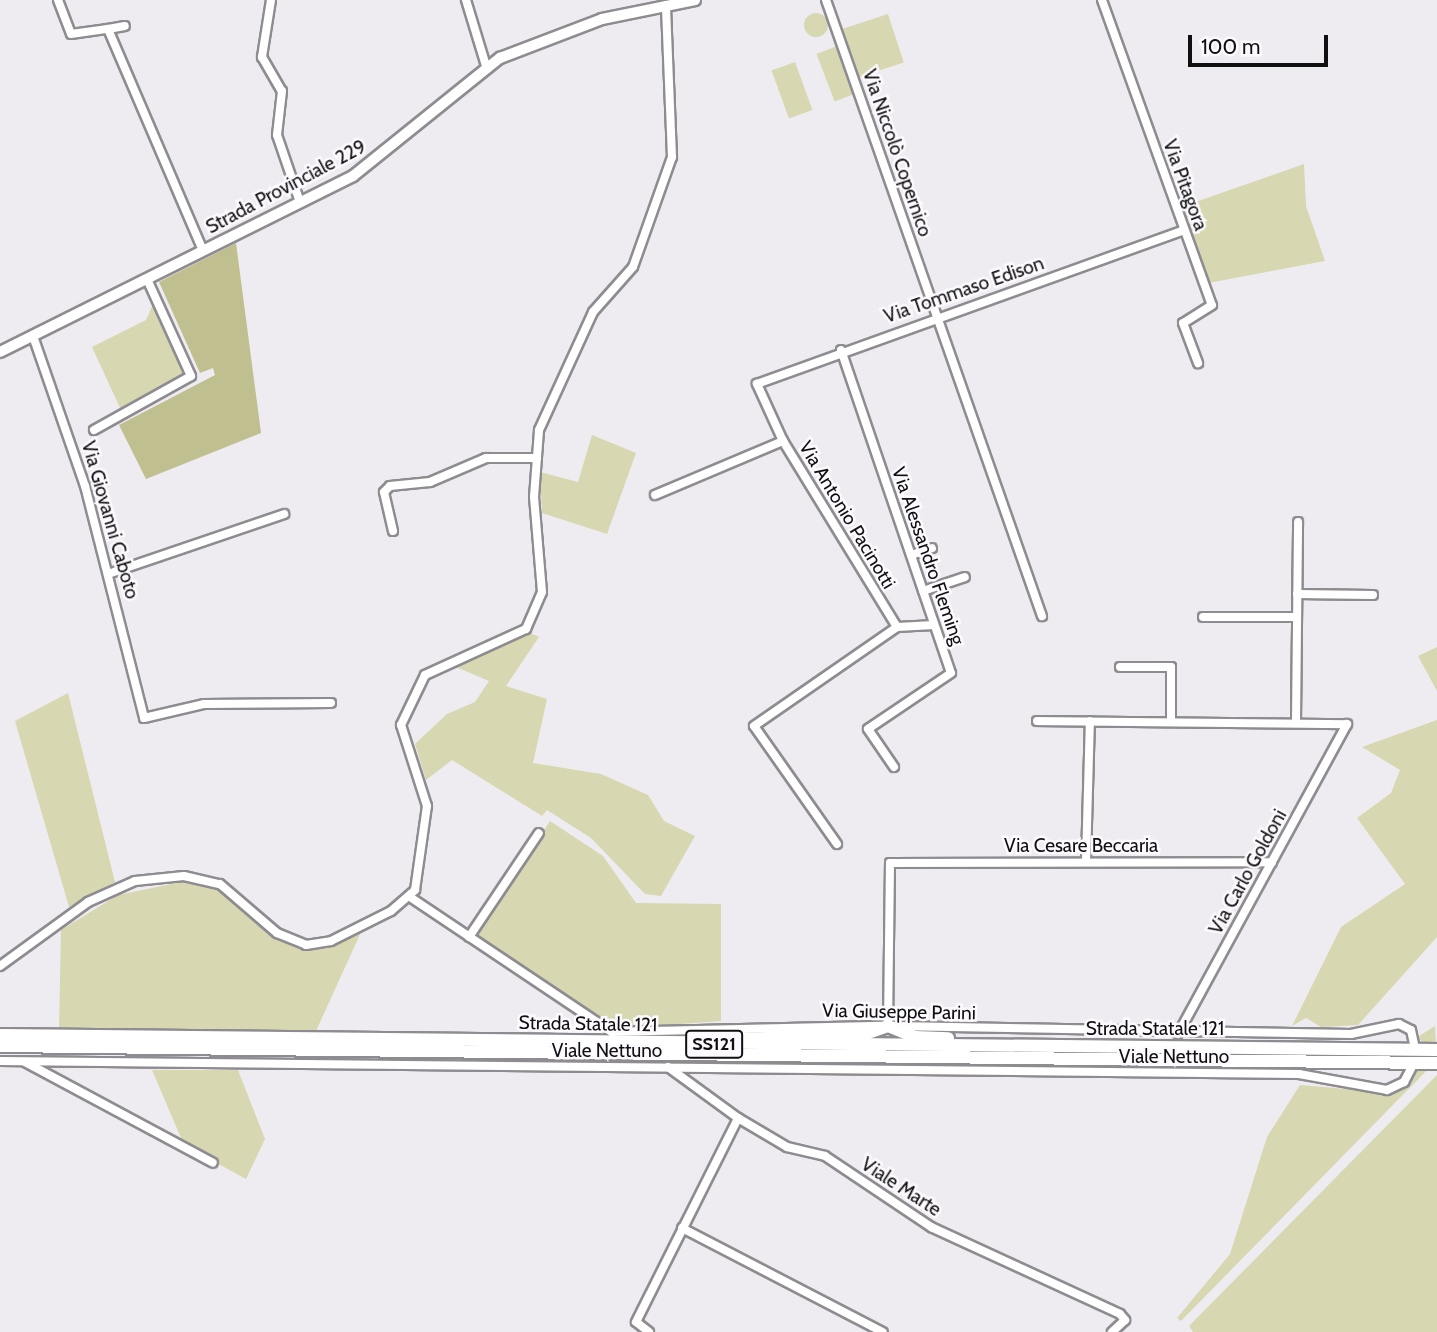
<!DOCTYPE html>
<html>
<head>
<meta charset="utf-8">
<style>
  body { margin:0 }
  #map { position:relative; width:1437px; height:1332px; overflow:hidden; background:#efecf1; font-family:Cabin,sans-serif }
  div>[style] { position:absolute }
  .green>* { inset:0; background:#d7d7b1; transform-origin:0 0 }
  .round { border-radius:50% }
  .forest>* { inset:0; background:#bfbf8f }
  .roads { filter:drop-shadow(2px 0 #8e8c90) drop-shadow(-2px 0 #8e8c90) drop-shadow(0 2px #8e8c90) drop-shadow(0 -2px #8e8c90) }
  .minor>* { height:8px; margin:-4px; padding:0 4px; transform-origin:4px; border-radius:4px; background:#fff }
  .tertiary>* { height:10px; margin:-5px; padding:0 5px; transform-origin:5px; border-radius:5px; background:#fff }
  .primary>* { height:12px; margin:-6px; padding:0 6px; transform-origin:6px; border-radius:6px; background:#fff }
  span { translate:-50% -50%; white-space:nowrap; text-align:center; line-height:1.15; -webkit-text-stroke:5px #fcfafe; paint-order:stroke }
  .shield-label span { padding:2px 5px; background:#fcfafe; border:2px solid; border-radius:5px; -webkit-text-stroke-width:0 }
  .shield-label { font-size:18px; color:#111011; font-weight:700 }
  .street-label { font-size:19px; color:#111011 }
  .scale { position:absolute; left:1188px; top:35px; width:140px; height:32px; box-sizing:border-box; border:4px solid #111011; border-top:0; padding-left:9px; font-size:21px; line-height:24px; white-space:nowrap; color:#111011; -webkit-text-stroke:5px #fcfafe; paint-order:stroke }
</style>
</head>
<body>
<div id="map">
  <div class="green">
    <div class="round" style="left:804px;top:13px;width:24px;height:24px"></div>
    <div style="left:888px;top:14px;width:51px;height:49px;rotate:72deg"></div>
    <div style="left:837px;top:46px;width:51px;height:22px;rotate:69deg"></div>
    <div style="left:795px;top:62px;width:51px;height:25px;rotate:70deg"></div>
    <div style="clip-path:polygon(1304px 164px,1306px 206px,1325px 261px,1208px 283px,1181px 207px)"></div>
    <div style="clip-path:polygon(154px 302px,184px 373px,121px 410px,92px 347px,146px 320px)"></div>
    <div style="clip-path:polygon(592px 435px,636px 453px,607px 534px,542px 513px,540px 472px,578px 482px)"></div>
    <div style="clip-path:polygon(527px 632px,539px 637px,506px 686px,547px 699px,533px 763px,601px 774px,648px 795px,664px 821px,695px 836px,661px 896px,645px 894px,591px 838px,547px 810px,542px 816px,452px 760px,426px 780px,415px 744px,447px 714px,475px 702px,489px 681px,449px 664px)"></div>
    <div style="clip-path:polygon(1437px 647px,1437px 691px,1418px 656px)"></div>
    <div style="clip-path:polygon(68px 693px,115px 882px,69px 907px,15px 721px)"></div>
    <div style="clip-path:polygon(1437px 720px,1437px 937px,1358px 1025px,1321px 1027px,1306px 1018px,1292px 1026px,1341px 927px,1405px 884px,1357px 818px,1391px 793px,1400px 770px,1362px 747px)"></div>
    <div style="clip-path:polygon(550px 821px,603px 856px,636px 903px,721px 904px,721px 1021px,614px 1029px,475px 937px)"></div>
    <div style="clip-path:polygon(186px 881px,219px 889px,291px 945px,324px 947px,362px 930px,316px 1031px,59px 1030px,61px 930px,118px 895px)"></div>
    <div style="clip-path:polygon(1435px 1026px,1437px 1060px,1181px 1321px,1177px 1318px,1230px 1254px,1267px 1137px,1300px 1085px,1395px 1093px,1416px 1068px,1426px 1069px,1428px 1044px,1416px 1038px)"></div>
    <div style="clip-path:polygon(152px 1070px,238px 1070px,265px 1139px,246px 1179px,184px 1145px)"></div>
    <div style="clip-path:polygon(1437px 1075px,1437px 1332px,1193px 1332px,1189px 1326px)"></div>
  </div>
  <div class="forest">
    <div style="clip-path:polygon(236px 243px,261px 433px,146px 479px,119px 425px,215px 375px,213px 368px,200px 373px,159px 282px)"></div>
  </div>
  <div class="roads">
    <div class="minor">
      <div style="left:58px;top:0;width:36px;rotate:69deg"></div>
      <div style="left:71px;top:34px;width:37px;rotate:-8deg"></div>
      <div style="left:108px;top:29px;width:241px;rotate:66.8deg"></div>
      <div style="left:271px;top:0;width:58px;rotate:99deg"></div>
      <div style="left:262px;top:57px;width:39px;rotate:60deg"></div>
      <div style="left:282px;top:91px;width:44px;rotate:96.5deg"></div>
      <div style="left:277px;top:135px;width:71px;rotate:71.1deg"></div>
      <div style="left:466px;top:0;width:69px;rotate:73.1deg"></div>
      <div style="left:826px;top:0;width:653px;rotate:70.68deg"></div>
      <div style="left:1102px;top:0;width:324px;rotate:70.2deg"></div>
      <div style="left:1212px;top:305px;width:34px;rotate:148deg"></div>
      <div style="left:1183px;top:323px;width:43px;rotate:69.4deg"></div>
      <div style="left:108px;top:29px;width:17px;rotate:-10deg"></div>
      <div style="left:33px;top:336px;width:159px;rotate:70.9deg"></div>
      <div style="left:85px;top:486px;width:239px;rotate:75.7deg"></div>
      <div style="left:144px;top:718px;width:62px;rotate:-13.1deg"></div>
      <div style="left:204px;top:704px;width:127px;rotate:-0.5deg"></div>
      <div style="left:841px;top:350px;width:341px;rotate:71.2deg"></div>
      <div style="left:951px;top:673px;width:100px;rotate:146deg"></div>
      <div style="left:868px;top:729px;width:46px;rotate:55.6deg"></div>
      <div style="left:94px;top:430px;width:111px;rotate:-29.1deg"></div>
      <div style="left:191px;top:376px;width:107px;rotate:-114.4deg"></div>
      <div style="left:655px;top:495px;width:139px;rotate:-22.9deg"></div>
      <div style="left:393px;top:531px;width:40px;rotate:-103deg"></div>
      <div style="left:384px;top:492px;width:8px;rotate:-45deg"></div>
      <div style="left:390px;top:486px;width:40px;rotate:-5.7deg"></div>
      <div style="left:430px;top:482px;width:61px;rotate:-23.2deg"></div>
      <div style="left:486px;top:458px;width:51px"></div>
      <div style="left:911px;top:555px;width:22px;rotate:-18deg"></div>
      <div style="left:111px;top:573px;width:183px;rotate:-18.8deg"></div>
      <div style="left:923px;top:591px;width:44px;rotate:-18.4deg"></div>
      <div style="left:1297px;top:594px;width:76px;rotate:0.8deg"></div>
      <div style="left:1203px;top:617px;width:94px"></div>
      <div style="left:934px;top:625px;width:37px;rotate:177deg"></div>
      <div style="left:897px;top:627px;width:218px;rotate:-121.5deg"></div>
      <div style="left:783px;top:441px;width:63px;rotate:-114.5deg"></div>
      <div style="left:757px;top:384px;width:454px;rotate:-19.8deg"></div>
      <div style="left:1120px;top:667px;width:51px"></div>
      <div style="left:1171px;top:667px;width:55px;rotate:90deg"></div>
      <div style="left:1037px;top:721px;width:310px;rotate:0.6deg"></div>
      <div style="left:1347px;top:724px;width:353px;rotate:118.6deg"></div>
      <div style="left:1296px;top:721px;width:199px;rotate:-89.4deg"></div>
      <div style="left:837px;top:844px;width:144px;rotate:-125.1deg"></div>
      <div style="left:754px;top:726px;width:174px;rotate:-34.7deg"></div>
      <div style="left:1086px;top:861px;width:140px;rotate:-88.4deg"></div>
      <div style="left:410px;top:897px;width:243px;rotate:33.8deg"></div>
      <div style="left:612px;top:1032px;width:268px;rotate:-1.3deg"></div>
      <div style="left:469px;top:937px;width:125px;rotate:-56.1deg"></div>
      <div style="left:0;top:966px;width:109px;rotate:-36deg"></div>
      <div style="left:88px;top:902px;width:51px;rotate:-24.1deg"></div>
      <div style="left:135px;top:881px;width:49px;rotate:-5.8deg"></div>
      <div style="left:184px;top:876px;width:37px;rotate:13deg"></div>
      <div style="left:220px;top:884px;width:75px;rotate:40.7deg"></div>
      <div style="left:277px;top:933px;width:31px;rotate:22deg"></div>
      <div style="left:306px;top:945px;width:25px;rotate:-9deg"></div>
      <div style="left:331px;top:941px;width:67px;rotate:-26.6deg"></div>
      <div style="left:391px;top:911px;width:32px;rotate:-41deg"></div>
      <div style="left:415px;top:890px;width:85px;rotate:-81.9deg"></div>
      <div style="left:427px;top:806px;width:85px;rotate:-107.8deg"></div>
      <div style="left:401px;top:725px;width:55px;rotate:-64.4deg"></div>
      <div style="left:425px;top:675px;width:111px;rotate:-24.5deg"></div>
      <div style="left:526px;top:629px;width:40px;rotate:-66.6deg"></div>
      <div style="left:542px;top:592px;width:95px;rotate:-94.8deg"></div>
      <div style="left:534px;top:497px;width:67px;rotate:-85.7deg"></div>
      <div style="left:539px;top:430px;width:130px;rotate:-65.4deg"></div>
      <div style="left:593px;top:312px;width:60px;rotate:-48.4deg"></div>
      <div style="left:633px;top:267px;width:117px;rotate:-70.5deg"></div>
      <div style="left:672px;top:157px;width:152px;rotate:-92.3deg"></div>
      <div style="left:888px;top:1026px;width:163px;rotate:-89.3deg"></div>
      <div style="left:890px;top:863px;width:382px;rotate:-0.1deg"></div>
      <div style="left:893px;top:1026px;width:458px;rotate:1deg"></div>
      <div style="left:1351px;top:1034px;width:49px;rotate:-11.8deg"></div>
      <div style="left:1399px;top:1024px;width:13px;rotate:27deg"></div>
      <div style="left:1411px;top:1030px;width:14px;rotate:78deg"></div>
      <div style="left:0;top:1061px;width:1299px;rotate:0.57deg"></div>
      <div style="left:1299px;top:1074px;width:89px;rotate:10.3deg"></div>
      <div style="left:1387px;top:1090px;width:19px;rotate:-25deg"></div>
      <div style="left:1404px;top:1082px;width:17px;rotate:-62deg"></div>
      <div style="left:25px;top:1062px;width:213px;rotate:28.2deg"></div>
      <div style="left:668px;top:1067px;width:87px;rotate:36.1deg"></div>
      <div style="left:738px;top:1118px;width:57px;rotate:30.6deg"></div>
      <div style="left:787px;top:1147px;width:39px;rotate:13deg"></div>
      <div style="left:825px;top:1156px;width:128px;rotate:33.8deg"></div>
      <div style="left:931px;top:1227px;width:208px;rotate:24.7deg"></div>
      <div style="left:1120px;top:1314px;width:8px;rotate:50deg"></div>
      <div style="left:1125px;top:1320px;width:18px;rotate:137deg"></div>
      <div style="left:682px;top:1228px;width:226px;rotate:27.4deg"></div>
      <div style="left:649px;top:1332px;width:16px;rotate:-142deg"></div>
      <div style="left:636px;top:1322px;width:228px;rotate:-63.4deg"></div>
    </div>
    <div class="tertiary">
      <div style="left:0;top:352px;width:394px;rotate:-26.5deg"></div>
      <div style="left:353px;top:176px;width:189px;rotate:-38.8deg"></div>
      <div style="left:500px;top:58px;width:109px;rotate:-20.9deg"></div>
      <div style="left:602px;top:19px;width:95px;rotate:-11.5deg"></div>
    </div>
    <div class="primary">
      <div style="left:0;top:1035px;width:1437px;rotate:0.6deg"></div>
      <div style="left:743px;top:1039px;width:122px;rotate:-2.3deg"></div>
      <div style="left:865px;top:1034px;width:24px;rotate:-19deg"></div>
      <div style="left:888px;top:1026px;width:29px;rotate:22deg"></div>
      <div style="left:915px;top:1037px;width:33px;rotate:2deg"></div>
      <div style="left:0;top:1046px;width:1437px;rotate:0.68deg"></div>
    </div>
  </div>
  <div class="shield-label">
    <span style="left:714px;top:1044px">SS121</span>
  </div>
  <div class="street-label">
    <span style="left:897px;top:153px;rotate:71deg">Via Niccolò Copernico</span>
    <span style="left:1185px;top:185px;rotate:70deg">Via Pitagora</span>
    <span style="left:286px;top:187px;rotate:-28deg">Strada Provinciale 229</span>
    <span style="left:964px;top:290px;rotate:-19deg">Via Tommaso Edison</span>
    <span style="left:847px;top:515px;rotate:59deg">Via Antonio Pacinotti</span>
    <span style="left:110px;top:520px;rotate:74deg">Via Giovanni Caboto</span>
    <span style="left:928px;top:556px;rotate:71deg">Via Alessandro Fleming</span>
    <span style="left:1081px;top:846px">Via Cesare Beccaria</span>
    <span style="left:1248px;top:872px;rotate:-61deg">Via Carlo Goldoni</span>
    <span style="left:899px;top:1012px;rotate:1deg">Via Giuseppe Parini</span>
    <span style="left:588px;top:1024px;rotate:1deg">Strada Statale 121</span>
    <span style="left:1155px;top:1029px">Strada Statale 121</span>
    <span style="left:607px;top:1051px">Viale Nettuno</span>
    <span style="left:1174px;top:1057px">Viale Nettuno</span>
    <span style="left:901px;top:1187px;rotate:33deg">Viale Marte</span>
  </div>
  <div class="scale">100 m</div>
</div>
</body>
</html>
